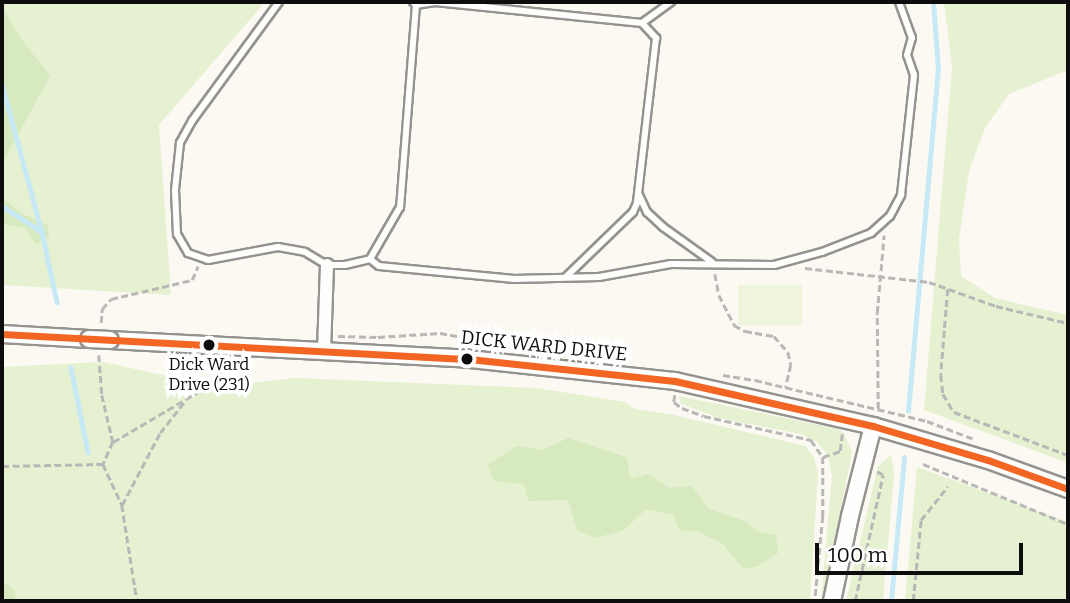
<!DOCTYPE html>
<html>
<head>
<meta charset="utf-8">
<style>
  body { margin:0 }
  #map { position:relative; width:1070px; height:603px; overflow:hidden; background:#fbf9f2; font-family:Bitter,serif }
  div>[style] { position:absolute }
  .green>* { inset:0; background:#e6f1d1 }
  .forest>* { inset:0; background:#d7e9bf }
  .pitch>* { inset:0; background:#eff5db; transform-origin:0 0 }
  .stream>* { height:4.5px; margin:-2.25px; padding:0 2.25px; transform-origin:2.25px; border-radius:2.25px; background:#c7e9f6 }
  .path>* { height:2.5px; margin-top:-1.25px; transform-origin:0; background:repeating-linear-gradient(90deg,#b8b8b6 0 7px,transparent 0 10.5px) }
  .roads { filter:drop-shadow(2px 0 #949390) drop-shadow(-2px 0 #949390) drop-shadow(0 2px #949390) drop-shadow(0 -2px #949390) }
  .service>* { height:6px; margin:-3px; padding:0 3px; transform-origin:3px; border-radius:3px; background:#fefefd }
  .minor>* { height:12px; margin:-6px; padding:0 6px; transform-origin:6px; border-radius:6px; background:#fefefd }
  .tertiary>* { height:16px; margin:-8px; padding:0 8px; transform-origin:8px; border-radius:8px; background:#fefefd }
  .bridges { filter:drop-shadow(2px 0 #949390) drop-shadow(-2px 0 #949390) drop-shadow(0 2px #949390) drop-shadow(0 -2px #949390) }
  .tertiary-bridge>* { height:16px; margin:-8px; padding:0 8px; transform-origin:8px; border-radius:8px; background:#fefefd }
  .bus-1>* { height:7px; margin:-3.5px; padding:0 3.5px; transform-origin:3.5px; border-radius:3.5px; background:#f26522 }
  .dots>* { width:19px; height:19px; translate:-50% -50%; box-sizing:border-box; border:4px solid #fff; border-radius:50% }
  span { translate:-50% -50%; white-space:nowrap; text-align:center; line-height:1.15; -webkit-text-stroke:7px #fff; paint-order:stroke }
  .bus-label { font-size:17px; color:#0d0d0d }
  .street-label { font-size:19px; color:#0d0d0d }
  .frame { position:absolute; inset:0; border:4px solid #0d0d0d; pointer-events:none }
  .scale { position:absolute; left:815px; top:543px; width:208px; height:32px; box-sizing:border-box; border:4px solid #0d0d0d; border-top:0; padding-left:9px; font-size:21px; line-height:24px; white-space:nowrap; color:#0d0d0d; -webkit-text-stroke:5px #fff; paint-order:stroke }
</style>
</head>
<body>
<div id="map">
  <div class="green">
    <div style="clip-path:polygon(2px 2px,265px 2px,159px 125px,171px 295px,2px 285px)"></div>
    <div style="clip-path:polygon(944px 2px,1068px 2px,1068px 70px,1009px 94px,985px 128px,969px 171px,959px 239px,961px 276px,995px 298px,1068px 315px,1068px 463px,924px 410px,952px 67px)"></div>
    <div style="clip-path:polygon(103px 362px,217px 387px,294px 378px,537px 388px,625px 402px,635px 409px,674px 415px,805px 446px,814px 457px,818px 473px,810px 601px,2px 601px,2px 367px)"></div>
    <div style="clip-path:polygon(679px 396px,838px 429px,844px 433px,852px 452px,823px 601px,821px 601px,832px 475px,828px 456px,817px 442px,800px 434px,719px 418px,681px 404px)"></div>
    <div style="clip-path:polygon(891px 455px,894px 474px,883px 601px,846px 601px,878px 466px)"></div>
    <div style="clip-path:polygon(917px 467px,1068px 522px,1068px 601px,905px 601px)"></div>
  </div>
  <div class="forest">
    <div style="clip-path:polygon(2px 7px,22px 40px,50px 76px,2px 164px)"></div>
    <div style="clip-path:polygon(2px 198px,23px 214px,48px 225px,49px 237px,36px 244px,25px 228px,2px 224px)"></div>
    <div style="clip-path:polygon(568px 438px,626px 457px,631px 479px,648px 474px,669px 488px,692px 486px,709px 509px,747px 522px,758px 532px,776px 535px,778px 553px,758px 566px,743px 569px,724px 545px,697px 531px,679px 530px,674px 515px,646px 509px,624px 530px,596px 538px,577px 530px,568px 500px,528px 501px,524px 484px,494px 481px,488px 465px,516px 446px,543px 450px)"></div>
    <div style="clip-path:polygon(2px 582px,15px 590px,16px 601px,2px 601px)"></div>
  </div>
  <div class="pitch">
    <div style="left:802px;top:285px;width:40px;height:64px;rotate:90deg"></div>
  </div>
  <div class="stream">
    <div style="left:2px;top:84px;width:153px;rotate:74.9deg"></div>
    <div style="left:2px;top:206px;width:48px;rotate:33deg"></div>
    <div style="left:42px;top:232px;width:72px;rotate:77.9deg"></div>
    <div style="left:71px;top:367px;width:87px;rotate:78.7deg"></div>
    <div style="left:908px;top:411px;width:343px;rotate:-85deg"></div>
    <div style="left:938px;top:69px;width:67px;rotate:-94.3deg"></div>
    <div style="left:891px;top:601px;width:144px;rotate:-84.8deg"></div>
  </div>
  <div class="path">
    <div style="left:805px;top:268px;width:125px;rotate:6.4deg"></div>
    <div style="left:929px;top:282px;width:71px;rotate:19.7deg"></div>
    <div style="left:996px;top:306px;width:74px;rotate:13.3deg"></div>
    <div style="left:715px;top:274px;width:21px;rotate:79deg"></div>
    <div style="left:719px;top:295px;width:34px;rotate:63deg"></div>
    <div style="left:734px;top:325px;width:13px;rotate:29deg"></div>
    <div style="left:745px;top:331px;width:29px;rotate:10deg"></div>
    <div style="left:774px;top:336px;width:21px;rotate:49deg"></div>
    <div style="left:788px;top:352px;width:13px;rotate:77deg"></div>
    <div style="left:791px;top:365px;width:23px;rotate:103deg"></div>
    <div style="left:948px;top:289px;width:86px;rotate:94.7deg"></div>
    <div style="left:941px;top:375px;width:19px;rotate:84deg"></div>
    <div style="left:943px;top:394px;width:21px;rotate:59deg"></div>
    <div style="left:954px;top:412px;width:122px;rotate:20.7deg"></div>
    <div style="left:101px;top:323px;width:14px;rotate:-86deg"></div>
    <div style="left:102px;top:309px;width:13px;rotate:-48deg"></div>
    <div style="left:111px;top:299px;width:83px;rotate:-13.2deg"></div>
    <div style="left:192px;top:280px;width:15px;rotate:-67deg"></div>
    <div style="left:338px;top:336px;width:40px;rotate:1.4deg"></div>
    <div style="left:378px;top:337px;width:62px;rotate:-3.7deg"></div>
    <div style="left:440px;top:333px;width:105px;rotate:9.9deg"></div>
    <div style="left:99px;top:355px;width:40px;rotate:85.7deg"></div>
    <div style="left:102px;top:395px;width:48px;rotate:76.8deg"></div>
    <div style="left:113px;top:442px;width:24px;rotate:114deg"></div>
    <div style="left:723px;top:375px;width:32px;rotate:9deg"></div>
    <div style="left:755px;top:380px;width:177px;rotate:13.4deg"></div>
    <div style="left:927px;top:421px;width:50px;rotate:21deg"></div>
    <div style="left:675px;top:395px;width:7px;rotate:98deg"></div>
    <div style="left:674px;top:402px;width:10px;rotate:37deg"></div>
    <div style="left:682px;top:408px;width:23px;rotate:20deg"></div>
    <div style="left:704px;top:416px;width:110px;rotate:12.6deg"></div>
    <div style="left:811px;top:440px;width:21px;rotate:55deg"></div>
    <div style="left:823px;top:457px;width:59px;rotate:90deg"></div>
    <div style="left:823px;top:516px;width:85px;rotate:95.4deg"></div>
    <div style="left:878px;top:409px;width:96px;rotate:-90.6deg"></div>
    <div style="left:877px;top:313px;width:78px;rotate:-84.9deg"></div>
    <div style="left:113px;top:442px;width:104px;rotate:-30.5deg"></div>
    <div style="left:203px;top:389px;width:26px;rotate:-43deg"></div>
    <div style="left:222px;top:371px;width:12px;rotate:-90deg"></div>
    <div style="left:823px;top:457px;width:18px;rotate:-19deg"></div>
    <div style="left:840px;top:451px;width:17px;rotate:-83deg"></div>
    <div style="left:103px;top:464px;width:45px;rotate:65.1deg"></div>
    <div style="left:122px;top:505px;width:97px;rotate:81.1deg"></div>
    <div style="left:923px;top:464px;width:157px;rotate:22.5deg"></div>
    <div style="left:2px;top:466px;width:101px;rotate:-1.1deg"></div>
    <div style="left:122px;top:505px;width:81px;rotate:-62.2deg"></div>
    <div style="left:160px;top:433px;width:41px;rotate:-52deg"></div>
    <div style="left:855px;top:601px;width:129px;rotate:-77.5deg"></div>
    <div style="left:883px;top:475px;width:7px;rotate:-153deg"></div>
    <div style="left:913px;top:601px;width:81px;rotate:-84.4deg"></div>
    <div style="left:921px;top:520px;width:43px;rotate:-51.5deg"></div>
  </div>
  <div class="roads">
    <div class="service">
      <div style="left:279px;top:2px;width:147px;rotate:126.2deg"></div>
      <div style="left:192px;top:121px;width:25px;rotate:119deg"></div>
      <div style="left:180px;top:143px;width:47px;rotate:96.1deg"></div>
      <div style="left:175px;top:190px;width:44px;rotate:87.4deg"></div>
      <div style="left:177px;top:234px;width:22px;rotate:60deg"></div>
      <div style="left:188px;top:253px;width:21px;rotate:19deg"></div>
      <div style="left:208px;top:260px;width:71px;rotate:-10.5deg"></div>
      <div style="left:278px;top:247px;width:27px;rotate:10deg"></div>
      <div style="left:305px;top:252px;width:26px;rotate:31deg"></div>
      <div style="left:327px;top:265px;width:18px"></div>
      <div style="left:345px;top:265px;width:26px;rotate:-13deg"></div>
      <div style="left:413px;top:2px;width:4px;rotate:45deg"></div>
      <div style="left:416px;top:5px;width:203px;rotate:94.5deg"></div>
      <div style="left:400px;top:207px;width:60px;rotate:120deg"></div>
      <div style="left:370px;top:259px;width:11px;rotate:38deg"></div>
      <div style="left:379px;top:266px;width:136px;rotate:5.5deg"></div>
      <div style="left:514px;top:279px;width:85px;rotate:-1.3deg"></div>
      <div style="left:599px;top:277px;width:73px;rotate:-10.2deg"></div>
      <div style="left:671px;top:264px;width:103px;rotate:0.6deg"></div>
      <div style="left:774px;top:265px;width:50px;rotate:-15.2deg"></div>
      <div style="left:822px;top:252px;width:53px;rotate:-21.2deg"></div>
      <div style="left:871px;top:233px;width:25px;rotate:-42deg"></div>
      <div style="left:890px;top:216px;width:24px;rotate:-62deg"></div>
      <div style="left:901px;top:195px;width:121px;rotate:-83.8deg"></div>
      <div style="left:914px;top:75px;width:21px;rotate:-109deg"></div>
      <div style="left:907px;top:55px;width:18px;rotate:-74deg"></div>
      <div style="left:912px;top:38px;width:38px;rotate:-110deg"></div>
      <div style="left:416px;top:5px;width:19px;rotate:-9deg"></div>
      <div style="left:435px;top:2px;width:208px;rotate:5.8deg"></div>
      <div style="left:642px;top:23px;width:21px;rotate:47deg"></div>
      <div style="left:656px;top:38px;width:166px;rotate:96.6deg"></div>
      <div style="left:637px;top:203px;width:10px;rotate:114deg"></div>
      <div style="left:633px;top:212px;width:93px;rotate:135.9deg"></div>
      <div style="left:642px;top:23px;width:36px;rotate:-36deg"></div>
      <div style="left:639px;top:195px;width:19px;rotate:65deg"></div>
      <div style="left:647px;top:212px;width:22px;rotate:43deg"></div>
      <div style="left:663px;top:227px;width:60px;rotate:35.5deg"></div>
    </div>
    <div class="minor">
      <div style="left:324px;top:351px;width:86px;rotate:-88deg"></div>
    </div>
    <div class="tertiary">
      <div style="left:2px;top:334px;width:87px;rotate:3.3deg"></div>
      <div style="left:110px;top:340px;width:360px;rotate:3deg"></div>
      <div style="left:469px;top:359px;width:207px;rotate:6.1deg"></div>
      <div style="left:675px;top:381px;width:203px;rotate:12.8deg"></div>
      <div style="left:873px;top:426px;width:120px;rotate:16.5deg"></div>
      <div style="left:988px;top:460px;width:85px;rotate:19.9deg"></div>
      <div style="left:832px;top:601px;width:87px;rotate:-78deg"></div>
      <div style="left:850px;top:516px;width:93px;rotate:-75.7deg"></div>
    </div>
  </div>
  <div class="bridges">
    <div class="tertiary-bridge">
      <div style="left:89px;top:339px;width:21px;rotate:3deg"></div>
    </div>
  </div>
  <div class="bus-1">
    <div style="left:2px;top:334px;width:468px;rotate:3.1deg"></div>
    <div style="left:469px;top:359px;width:207px;rotate:6.1deg"></div>
    <div style="left:675px;top:381px;width:203px;rotate:12.8deg"></div>
    <div style="left:873px;top:426px;width:120px;rotate:16.5deg"></div>
    <div style="left:988px;top:460px;width:85px;rotate:19.9deg"></div>
  </div>
  <div class="dots">
    <div style="left:209px;top:345px;background:#0d0d0d"></div>
    <div style="left:467px;top:359px;background:#0d0d0d"></div>
  </div>
  <div class="bus-label">
    <span style="left:209px;top:375px">Dick Ward<br>Drive (231)</span>
  </div>
  <div class="street-label">
    <span style="left:544px;top:346px;rotate:6deg">DICK WARD DRIVE</span>
  </div>
  <div class="frame"></div>
  <div class="scale">100 m</div>
</div>
</body>
</html>
